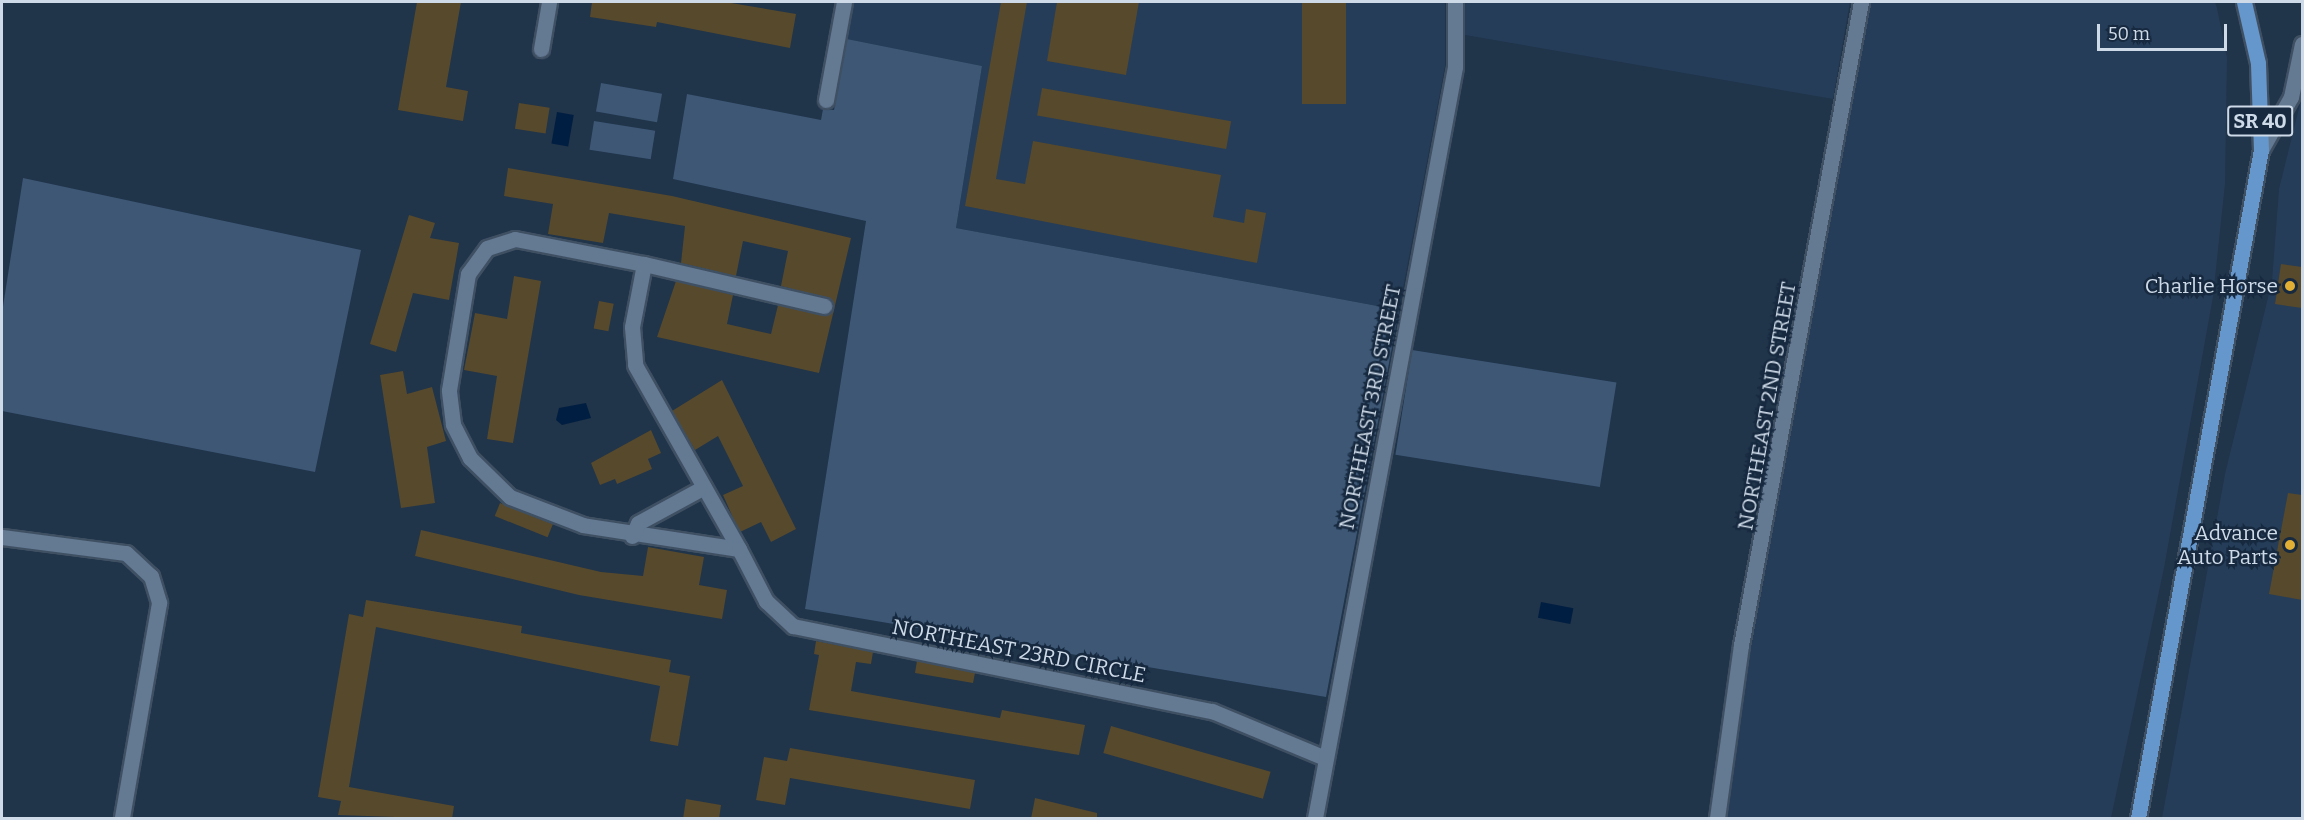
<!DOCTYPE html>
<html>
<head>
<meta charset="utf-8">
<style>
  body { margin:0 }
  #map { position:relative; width:2304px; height:820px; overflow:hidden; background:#20344a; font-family:Bitter,serif }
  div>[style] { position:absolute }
  .built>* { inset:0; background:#253d58 }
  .green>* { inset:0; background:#3d5775; transform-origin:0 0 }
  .water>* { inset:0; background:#001e41; transform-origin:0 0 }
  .building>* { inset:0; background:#57492c; transform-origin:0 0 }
  .roads { filter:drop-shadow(2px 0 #3f5063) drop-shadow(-2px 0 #3f5063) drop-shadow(0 2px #3f5063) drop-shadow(0 -2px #3f5063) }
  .street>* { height:15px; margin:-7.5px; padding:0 7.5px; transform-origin:7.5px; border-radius:7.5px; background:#647a93 }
  .secondary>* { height:15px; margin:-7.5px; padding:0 7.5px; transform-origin:7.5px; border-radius:7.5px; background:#647a93 }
  .primary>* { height:15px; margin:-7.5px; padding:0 7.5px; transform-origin:7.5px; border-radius:7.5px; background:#6596cc }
  .dots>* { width:16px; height:16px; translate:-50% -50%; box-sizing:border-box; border:3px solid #16293f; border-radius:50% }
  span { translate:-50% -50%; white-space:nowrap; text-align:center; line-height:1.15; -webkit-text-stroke:5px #16293f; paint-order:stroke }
  .shield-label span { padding:2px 4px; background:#16293f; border:2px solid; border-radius:4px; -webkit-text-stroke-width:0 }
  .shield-label { font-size:20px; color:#cedae8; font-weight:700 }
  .poi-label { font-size:21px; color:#cedae8 }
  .right { translate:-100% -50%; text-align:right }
  .street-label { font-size:21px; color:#cedae8 }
  .frame { position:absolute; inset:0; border:3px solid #cedae8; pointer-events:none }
  .scale { position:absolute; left:2097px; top:24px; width:130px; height:27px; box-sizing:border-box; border:3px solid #cedae8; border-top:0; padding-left:8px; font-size:18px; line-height:21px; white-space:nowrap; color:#cedae8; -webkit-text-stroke:4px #16293f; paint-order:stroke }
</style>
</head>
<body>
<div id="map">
  <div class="built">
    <div style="clip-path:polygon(854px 2px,1445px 2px,1445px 66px,1399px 310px,956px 228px,982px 66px,847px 39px)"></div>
    <div style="clip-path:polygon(1465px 2px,1850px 2px,1833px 99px,1465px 35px)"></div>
    <div style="clip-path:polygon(1871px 2px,2215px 2px,2217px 8px,2227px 58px,2225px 184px,2213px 297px,2164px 568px,2111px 818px,1727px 818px,1751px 647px)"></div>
    <div style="clip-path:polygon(2302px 96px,2302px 818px,2162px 818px,2225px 474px,2272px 281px,2279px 189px)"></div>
  </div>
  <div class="green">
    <div style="clip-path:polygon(847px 39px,982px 66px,956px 228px,1399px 310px,1326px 697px,805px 609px,866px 221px,673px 179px,687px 94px,821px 120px,823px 109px,834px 110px)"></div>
    <div style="left:601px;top:83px;width:62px;height:29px;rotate:10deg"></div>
    <div style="left:594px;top:121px;width:62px;height:29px;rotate:9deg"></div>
    <div style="clip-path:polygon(23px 178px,361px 250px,315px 472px,2px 411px,2px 313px)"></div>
    <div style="left:1412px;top:350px;width:207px;height:106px;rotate:9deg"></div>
  </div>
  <div class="water">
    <div style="left:557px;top:112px;width:17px;height:32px;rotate:10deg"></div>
    <div style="clip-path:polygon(586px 403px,591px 418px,562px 425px,556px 420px,559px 408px)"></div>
    <div style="left:1541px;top:602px;width:33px;height:16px;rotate:11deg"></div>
  </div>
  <div class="building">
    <div style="clip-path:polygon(417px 2px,461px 2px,446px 87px,468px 91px,463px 121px,398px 110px)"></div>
    <div style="clip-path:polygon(592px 2px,725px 2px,796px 14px,790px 48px,657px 22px,656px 27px,590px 17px)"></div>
    <div style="clip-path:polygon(1001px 2px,1027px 2px,996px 179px,1025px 184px,1033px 141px,1221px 175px,1213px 217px,1244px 223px,1246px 209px,1266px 213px,1257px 263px,965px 206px)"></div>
    <div style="clip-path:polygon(1057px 2px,1139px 2px,1126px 75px,1047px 61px)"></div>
    <div style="left:1302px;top:2px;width:44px;height:102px"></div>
    <div style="left:1042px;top:88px;width:192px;height:28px;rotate:10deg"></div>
    <div style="left:519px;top:103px;width:31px;height:26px;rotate:9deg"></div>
    <div style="clip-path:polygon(508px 168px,672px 196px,851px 238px,819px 373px,657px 337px,676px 281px,733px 295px,727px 324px,771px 334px,778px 305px,831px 313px,830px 299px,781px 286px,788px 251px,743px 241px,736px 276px,681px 263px,685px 226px,609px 213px,603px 243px,548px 234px,553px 204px,504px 196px)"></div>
    <div style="clip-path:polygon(409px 215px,435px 223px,430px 238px,459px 243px,449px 300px,413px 293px,396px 352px,370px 344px)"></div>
    <div style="clip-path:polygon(2281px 264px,2302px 267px,2302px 308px,2275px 304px)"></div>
    <div style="clip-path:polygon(514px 276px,541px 281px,513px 443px,487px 439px,497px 376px,464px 370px,475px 313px,507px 319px)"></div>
    <div style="left:599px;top:301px;width:15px;height:28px;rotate:11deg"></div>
    <div style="clip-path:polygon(403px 371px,407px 394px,432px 387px,446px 441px,427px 447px,435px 503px,401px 508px,380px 375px)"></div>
    <div style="clip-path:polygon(722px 380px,796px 529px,771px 542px,761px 522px,740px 532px,734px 520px,723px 495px,743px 486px,718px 436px,695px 450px,672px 411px)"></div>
    <div style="clip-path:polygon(651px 430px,661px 453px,648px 459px,652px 469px,617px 484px,615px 479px,600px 485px,591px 463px)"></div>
    <div style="clip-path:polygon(2288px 493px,2302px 495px,2302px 600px,2269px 594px)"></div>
    <div style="left:500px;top:503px;width:57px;height:14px;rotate:22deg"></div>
    <div style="clip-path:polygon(421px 530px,601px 572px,643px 576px,648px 547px,704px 557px,699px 585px,727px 590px,722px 619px,579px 595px,415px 556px)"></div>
    <div style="clip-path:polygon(366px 600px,522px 626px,521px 633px,671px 660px,669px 672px,690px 676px,678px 746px,650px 741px,660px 686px,376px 627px,349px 787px,454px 806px,452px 819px,338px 815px,341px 801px,318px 797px,349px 614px,363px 617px)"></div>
    <div style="clip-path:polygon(816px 641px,873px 652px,871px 664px,856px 662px,851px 691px,1000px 718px,1002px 710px,1085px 725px,1079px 755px,809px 710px,819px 655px,814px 654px)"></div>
    <div style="clip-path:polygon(917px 661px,975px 673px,973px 683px,915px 673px)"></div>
    <div style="left:1111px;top:726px;width:166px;height:28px;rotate:16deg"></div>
    <div style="clip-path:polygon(790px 748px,975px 780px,970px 809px,790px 778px,785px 805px,756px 800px,764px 757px,787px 761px)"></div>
    <div style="clip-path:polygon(1035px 798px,1097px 813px,1097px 819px,1031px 819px)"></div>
    <div style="clip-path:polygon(686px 799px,721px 805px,719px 819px,683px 819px)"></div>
  </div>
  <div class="roads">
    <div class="street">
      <div style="left:541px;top:49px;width:48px;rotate:-80.3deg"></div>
      <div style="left:826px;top:100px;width:100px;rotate:-79.6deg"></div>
      <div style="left:515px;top:239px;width:131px;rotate:11deg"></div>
      <div style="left:644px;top:264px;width:64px;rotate:100.8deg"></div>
      <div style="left:632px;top:327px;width:38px;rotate:85deg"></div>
      <div style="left:635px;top:365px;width:211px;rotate:60.5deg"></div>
      <div style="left:739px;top:549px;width:158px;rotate:-171.3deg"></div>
      <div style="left:583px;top:525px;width:78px;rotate:-159deg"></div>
      <div style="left:510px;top:497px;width:56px;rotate:-135.7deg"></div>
      <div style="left:470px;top:458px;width:38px;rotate:-117deg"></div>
      <div style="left:453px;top:424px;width:34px;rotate:-97deg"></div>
      <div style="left:449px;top:390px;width:118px;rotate:-80.7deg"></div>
      <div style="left:468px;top:274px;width:32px;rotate:-54deg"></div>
      <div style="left:487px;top:248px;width:29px;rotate:-18deg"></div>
      <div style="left:644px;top:264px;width:185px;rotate:13.1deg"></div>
      <div style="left:632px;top:536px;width:14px;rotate:-65deg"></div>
      <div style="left:638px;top:523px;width:75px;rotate:-28.6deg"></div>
      <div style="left:2px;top:537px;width:125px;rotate:7.4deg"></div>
      <div style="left:126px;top:553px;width:34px;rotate:43deg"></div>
      <div style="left:151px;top:576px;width:28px;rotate:73deg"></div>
      <div style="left:159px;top:603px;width:218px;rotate:99.8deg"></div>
      <div style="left:739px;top:549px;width:59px;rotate:62.6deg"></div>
      <div style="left:766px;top:601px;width:37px;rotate:43deg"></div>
      <div style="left:793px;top:626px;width:428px;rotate:11.5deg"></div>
      <div style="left:1212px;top:711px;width:122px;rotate:22.6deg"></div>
      <div style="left:1717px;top:818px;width:175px;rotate:-82.1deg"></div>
      <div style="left:1741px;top:645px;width:654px;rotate:-79.43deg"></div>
    </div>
    <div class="secondary">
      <div style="left:2261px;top:150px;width:61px;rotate:-60.5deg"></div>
      <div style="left:2291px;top:97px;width:54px;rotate:-78.3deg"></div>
      <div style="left:1315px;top:818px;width:764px;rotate:-79.44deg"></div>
      <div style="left:1455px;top:67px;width:65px;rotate:-90deg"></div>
    </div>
    <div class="primary">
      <div style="left:2138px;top:818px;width:679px;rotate:-79.57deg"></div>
      <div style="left:2261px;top:150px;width:87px;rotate:-92deg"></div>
      <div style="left:2258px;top:63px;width:63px;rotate:-102.9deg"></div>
    </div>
  </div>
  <div class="dots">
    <div style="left:2290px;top:286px;background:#e1af34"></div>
    <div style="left:2290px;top:545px;background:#e1af34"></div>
  </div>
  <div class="shield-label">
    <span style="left:2260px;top:121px">SR 40</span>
  </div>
  <div class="poi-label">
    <span class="right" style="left:2278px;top:286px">Charlie Horse</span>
    <span class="right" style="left:2278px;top:545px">Advance<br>Auto Parts</span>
  </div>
  <div class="street-label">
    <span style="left:1767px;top:406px;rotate:-80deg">NORTHEAST 2ND STREET</span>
    <span style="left:1370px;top:407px;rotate:-79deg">NORTHEAST 3RD STREET</span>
    <span style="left:1019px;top:651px;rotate:11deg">NORTHEAST 23RD CIRCLE</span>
  </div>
  <div class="frame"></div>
  <div class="scale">50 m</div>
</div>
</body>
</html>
